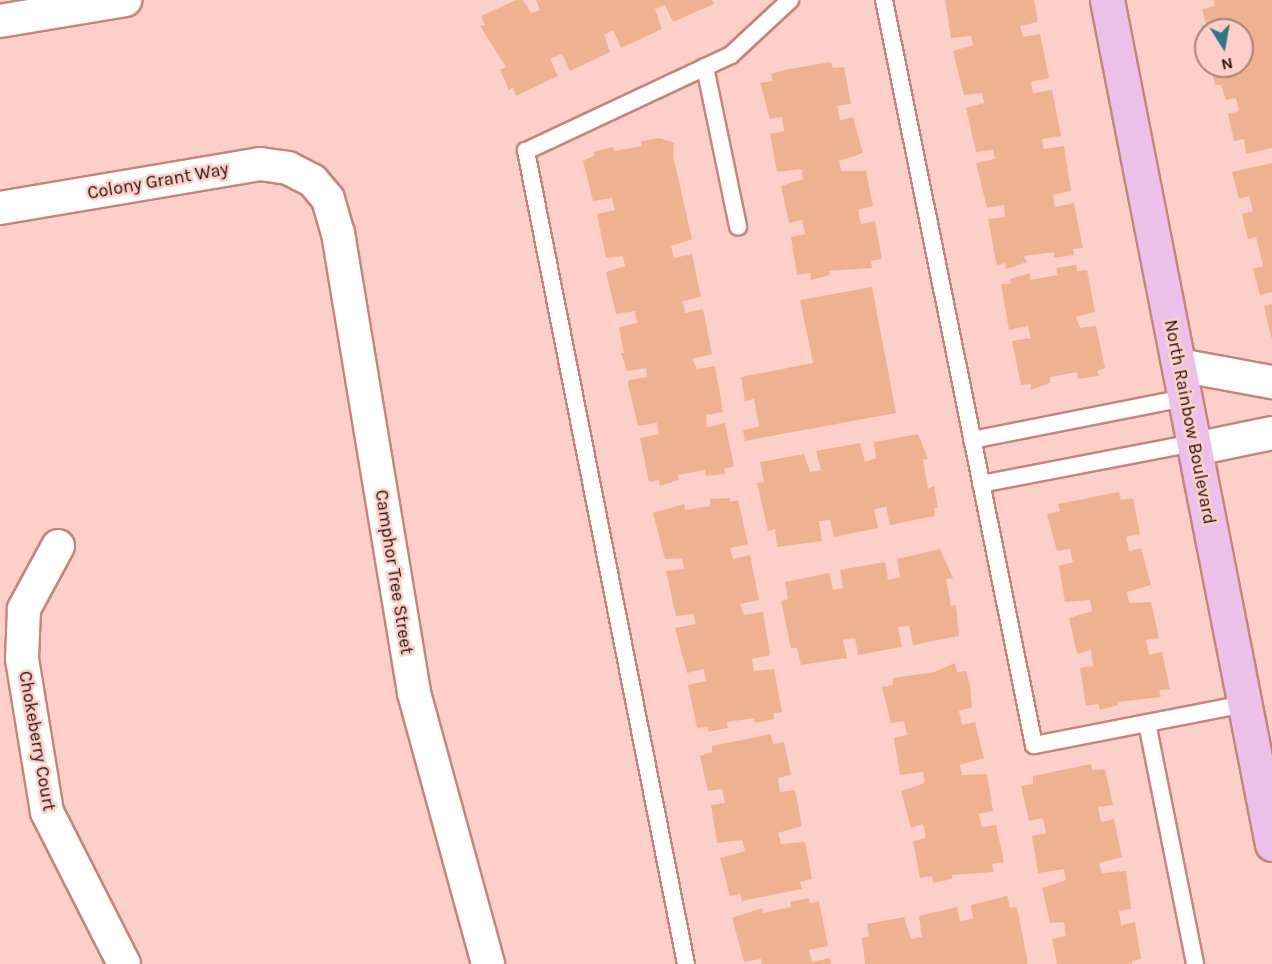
<!DOCTYPE html>
<html>
<head>
<meta charset="utf-8">
<style>
  body { margin:0 }
  #map { position:relative; width:1272px; height:964px; overflow:hidden; background:#fcd0c9; font-family:Karla,sans-serif }
  div>[style] { position:absolute }
  .building>* { inset:0; background:#efb291 }
  .roads { filter:drop-shadow(2px 0 #c7847a) drop-shadow(-2px 0 #c7847a) drop-shadow(0 2px #c7847a) drop-shadow(0 -2px #c7847a) }
  .lane>* { height:16px; margin:-8px; padding:0 8px; transform-origin:8px; border-radius:8px; background:#fff }
  .street>* { height:32px; margin:-16px; padding:0 16px; transform-origin:16px; border-radius:16px; background:#fff }
  .primary>* { height:33px; margin:-16.5px; padding:0 16.5px; transform-origin:16.5px; border-radius:16.5px; background:#ecc0e9 }
  span { translate:-50% -50%; white-space:nowrap; text-align:center; line-height:1.15; -webkit-text-stroke:5px #fcd0c9; paint-order:stroke }
  .street-label { font-size:18px; color:#280f0c }
  .north { position:absolute; left:1194px; top:18px; width:60px; height:60px; box-sizing:border-box; background:#fcd0c9; border:2px solid #a7837d; border-radius:50%; rotate:169deg; font-size:16px; font-weight:700; line-height:24px; text-align:center; color:#280f0c }
  .north::after { content:''; display:block; margin:auto; width:21px; height:27px; background:#307782; clip-path:polygon(50% 0,100% 100%,50% 72%,0 100%) }
</style>
</head>
<body>
<div id="map">
  <div class="building">
    <div style="clip-path:polygon(516px 0,523px 0,531px 13px,540px 10px,536px 0,712px 0,714px 4px,673px 22px,665px 5px,655px 9px,662px 29px,621px 48px,613px 30px,604px 35px,610px 52px,570px 71px,562px 54px,550px 59px,558px 76px,516px 96px,513px 87px,509px 90px,500px 70px,506px 67px,480px 26px,485px 25px,481px 16px)"></div>
    <div style="clip-path:polygon(945px 0,1034px 0,1038px 22px,1020px 26px,1023px 37px,1040px 34px,1049px 78px,1031px 82px,1033px 93px,1052px 90px,1061px 136px,1042px 139px,1044px 149px,1064px 146px,1071px 191px,1053px 195px,1055px 207px,1074px 203px,1083px 248px,1073px 249px,1074px 255px,1054px 258px,1054px 252px,1024px 256px,1027px 262px,1006px 269px,1005px 263px,997px 266px,988px 219px,1005px 217px,1004px 205px,987px 208px,976px 163px,995px 159px,993px 150px,976px 152px,966px 108px,984px 103px,982px 93px,964px 95px,953px 51px,973px 45px,971px 36px,951px 38px)"></div>
    <div style="clip-path:polygon(1214px 0,1272px 0,1272px 148px,1246px 154px,1244px 139px,1234px 141px,1228px 114px,1239px 111px,1236px 98px,1226px 100px,1221px 85px,1215px 85px,1212px 73px,1218px 71px,1217px 66px,1242px 66px,1242px 30px,1206px 30px,1204px 39px,1201px 26px,1206px 24px,1202px 9px,1215px 6px)"></div>
    <div style="clip-path:polygon(831px 62px,833px 68px,844px 67px,851px 104px,837px 106px,840px 120px,853px 117px,863px 153px,839px 161px,841px 171px,866px 171px,873px 206px,858px 210px,861px 224px,875px 221px,882px 259px,871px 261px,872px 268px,829px 271px,830px 275px,811px 280px,810px 273px,797px 275px,791px 237px,805px 234px,802px 220px,789px 223px,781px 186px,803px 179px,802px 169px,777px 172px,770px 134px,784px 131px,782px 117px,770px 119px,760px 83px,773px 81px,771px 74px,789px 69px)"></div>
    <div style="clip-path:polygon(660px 138px,674px 143px,673px 156px,692px 239px,671px 246px,674px 258px,692px 254px,701px 297px,683px 301px,685px 313px,703px 309px,712px 354px,692px 359px,697px 369px,715px 366px,723px 412px,706px 415px,707px 427px,725px 423px,734px 466px,724px 469px,725px 474px,706px 476px,705px 470px,677px 475px,679px 480px,660px 486px,659px 480px,649px 482px,640px 438px,659px 434px,657px 423px,638px 426px,628px 384px,629px 380px,647px 377px,646px 368px,627px 371px,621px 353px,624px 353px,619px 327px,637px 323px,635px 311px,616px 314px,606px 272px,625px 266px,623px 256px,606px 258px,597px 214px,615px 210px,612px 198px,593px 201px,583px 161px,595px 155px,593px 152px,613px 147px,614px 151px,642px 146px,641px 141px)"></div>
    <div style="clip-path:polygon(1272px 163px,1272px 292px,1260px 295px,1253px 269px,1263px 266px,1256px 237px,1248px 239px,1242px 214px,1253px 211px,1249px 196px,1239px 199px,1232px 172px)"></div>
    <div style="clip-path:polygon(1076px 265px,1077px 271px,1087px 270px,1095px 312px,1076px 317px,1080px 328px,1096px 326px,1105px 368px,1097px 371px,1099px 376px,1078px 379px,1077px 372px,1050px 377px,1050px 383px,1031px 390px,1031px 384px,1021px 385px,1012px 341px,1031px 338px,1028px 326px,1009px 330px,1001px 284px,1011px 284px,1010px 279px,1030px 273px,1030px 280px,1058px 275px,1056px 268px)"></div>
    <div style="clip-path:polygon(872px 287px,896px 413px,745px 441px,743px 430px,759px 427px,754px 399px,745px 401px,741px 377px,813px 363px,800px 300px)"></div>
    <div style="clip-path:polygon(1272px 304px,1272px 337px,1271px 337px,1264px 306px)"></div>
    <div style="clip-path:polygon(918px 434px,928px 459px,923px 460px,928px 489px,934px 486px,938px 508px,934px 508px,935px 516px,890px 525px,886px 507px,874px 509px,878px 528px,834px 537px,830px 520px,819px 521px,822px 541px,777px 547px,775px 529px,768px 531px,757px 483px,764px 482px,760px 462px,804px 454px,810px 472px,821px 470px,816px 451px,860px 443px,865px 462px,876px 458px,874px 442px)"></div>
    <div style="clip-path:polygon(1119px 492px,1121px 500px,1133px 498px,1140px 534px,1126px 537px,1129px 551px,1141px 548px,1151px 585px,1127px 592px,1129px 603px,1151px 602px,1159px 638px,1146px 640px,1149px 655px,1162px 652px,1170px 689px,1159px 690px,1161px 697px,1117px 702px,1118px 705px,1100px 710px,1098px 704px,1086px 706px,1080px 668px,1093px 666px,1091px 650px,1077px 654px,1069px 618px,1092px 611px,1090px 600px,1065px 602px,1059px 566px,1073px 562px,1070px 549px,1057px 551px,1047px 514px,1060px 511px,1058px 504px)"></div>
    <div style="clip-path:polygon(730px 498px,730px 502px,738px 500px,748px 544px,730px 548px,733px 559px,750px 555px,759px 600px,740px 604px,744px 615px,763px 612px,770px 655px,752px 659px,754px 671px,774px 669px,782px 712px,774px 713px,774px 719px,755px 723px,754px 718px,727px 722px,728px 728px,708px 732px,708px 727px,697px 728px,688px 685px,706px 681px,704px 669px,687px 673px,675px 628px,696px 624px,693px 614px,676px 616px,666px 571px,684px 569px,682px 558px,665px 559px,653px 513px,684px 504px,685px 510px,710px 506px,710px 499px)"></div>
    <div style="clip-path:polygon(940px 549px,953px 578px,946px 579px,951px 606px,956px 605px,959px 636px,913px 645px,909px 626px,898px 627px,902px 647px,858px 655px,855px 638px,843px 640px,847px 658px,801px 665px,797px 648px,791px 648px,781px 601px,788px 599px,785px 582px,829px 573px,833px 590px,843px 588px,840px 570px,885px 562px,888px 580px,900px 577px,897px 559px)"></div>
    <div style="clip-path:polygon(955px 663px,957px 672px,966px 671px,970px 685px,972px 707px,959px 711px,962px 725px,975px 722px,984px 758px,960px 765px,962px 775px,987px 774px,993px 811px,979px 814px,982px 827px,996px 825px,1004px 862px,992px 864px,994px 872px,952px 875px,952px 879px,933px 883px,932px 876px,920px 878px,913px 841px,926px 838px,923px 824px,911px 828px,901px 791px,925px 783px,923px 772px,900px 775px,894px 738px,907px 735px,904px 721px,891px 723px,882px 687px,893px 685px,893px 678px,934px 672px)"></div>
    <div style="clip-path:polygon(771px 734px,773px 744px,784px 742px,791px 775px,778px 778px,780px 792px,795px 790px,802px 826px,778px 833px,781px 844px,805px 842px,812px 879px,800px 882px,802px 889px,742px 901px,740px 894px,730px 896px,720px 858px,745px 851px,742px 840px,717px 843px,711px 805px,725px 803px,722px 789px,708px 791px,700px 756px,712px 752px,712px 746px)"></div>
    <div style="clip-path:polygon(1091px 764px,1092px 770px,1105px 769px,1113px 805px,1098px 807px,1101px 822px,1114px 819px,1122px 857px,1099px 863px,1102px 873px,1126px 871px,1131px 909px,1119px 911px,1121px 925px,1135px 922px,1141px 959px,1132px 961px,1132px 964px,1057px 964px,1052px 939px,1066px 936px,1064px 922px,1050px 923px,1042px 888px,1066px 880px,1064px 869px,1038px 873px,1032px 836px,1046px 833px,1043px 818px,1029px 821px,1021px 786px,1033px 784px,1033px 776px)"></div>
    <div style="clip-path:polygon(1007px 896px,1010px 908px,1017px 907px,1028px 964px,865px 964px,862px 938px,869px 936px,867px 924px,904px 917px,911px 939px,922px 937px,919px 916px,957px 907px,960px 921px,973px 919px,971px 905px)"></div>
    <div style="clip-path:polygon(809px 898px,810px 903px,819px 901px,828px 946px,809px 950px,812px 962px,830px 958px,831px 964px,762px 964px,761px 959px,744px 962px,732px 918px,762px 908px,763px 913px,791px 907px,790px 902px)"></div>
  </div>
  <div class="roads">
    <div class="lane">
      <div style="left:884px;top:0;width:760px;rotate:78.62deg"></div>
      <div style="left:1034px;top:745px;width:215px;rotate:-11deg"></div>
      <div style="left:705px;top:67px;width:163px;rotate:78.3deg"></div>
      <div style="left:972px;top:440px;width:217px;rotate:-11.2deg"></div>
      <div style="left:981px;top:484px;width:217px;rotate:-10.9deg"></div>
      <div style="left:1147px;top:723px;width:246px;rotate:78.7deg"></div>
      <div style="left:686px;top:964px;width:829px;rotate:-101.13deg"></div>
      <div style="left:526px;top:151px;width:226px;rotate:-25.1deg"></div>
      <div style="left:731px;top:55px;width:81px;rotate:-43deg"></div>
    </div>
    <div class="street">
      <div style="left:0;top:21px;width:127px;rotate:-9.5deg"></div>
      <div style="left:0;top:208px;width:264px;rotate:-9.6deg"></div>
      <div style="left:260px;top:164px;width:28px;rotate:8deg"></div>
      <div style="left:288px;top:168px;width:28px;rotate:27deg"></div>
      <div style="left:313px;top:181px;width:23px;rotate:50deg"></div>
      <div style="left:328px;top:199px;width:35px;rotate:74deg"></div>
      <div style="left:338px;top:233px;width:466px;rotate:80.6deg"></div>
      <div style="left:414px;top:693px;width:281px;rotate:74.7deg"></div>
      <div style="left:1179px;top:365px;width:95px;rotate:10.4deg"></div>
      <div style="left:1195px;top:449px;width:79px;rotate:-11.7deg"></div>
      <div style="left:58px;top:546px;width:72px;rotate:118.4deg"></div>
      <div style="left:24px;top:609px;width:50px;rotate:92.3deg"></div>
      <div style="left:22px;top:659px;width:155px;rotate:80.7deg"></div>
      <div style="left:47px;top:812px;width:170px;rotate:63.1deg"></div>
    </div>
    <div class="primary">
      <div style="left:1107px;top:0;width:860px;rotate:78.94deg"></div>
    </div>
  </div>
  <div class="street-label">
    <span style="left:158px;top:181px;rotate:-10deg">Colony Grant Way</span>
    <span style="left:1190px;top:422px;rotate:79deg">North Rainbow Boulevard</span>
    <span style="left:394px;top:572px;rotate:81deg">Camphor Tree Street</span>
    <span style="left:37px;top:741px;rotate:80deg">Chokeberry Court</span>
  </div>
  <div class="north">N</div>
</div>
</body>
</html>
